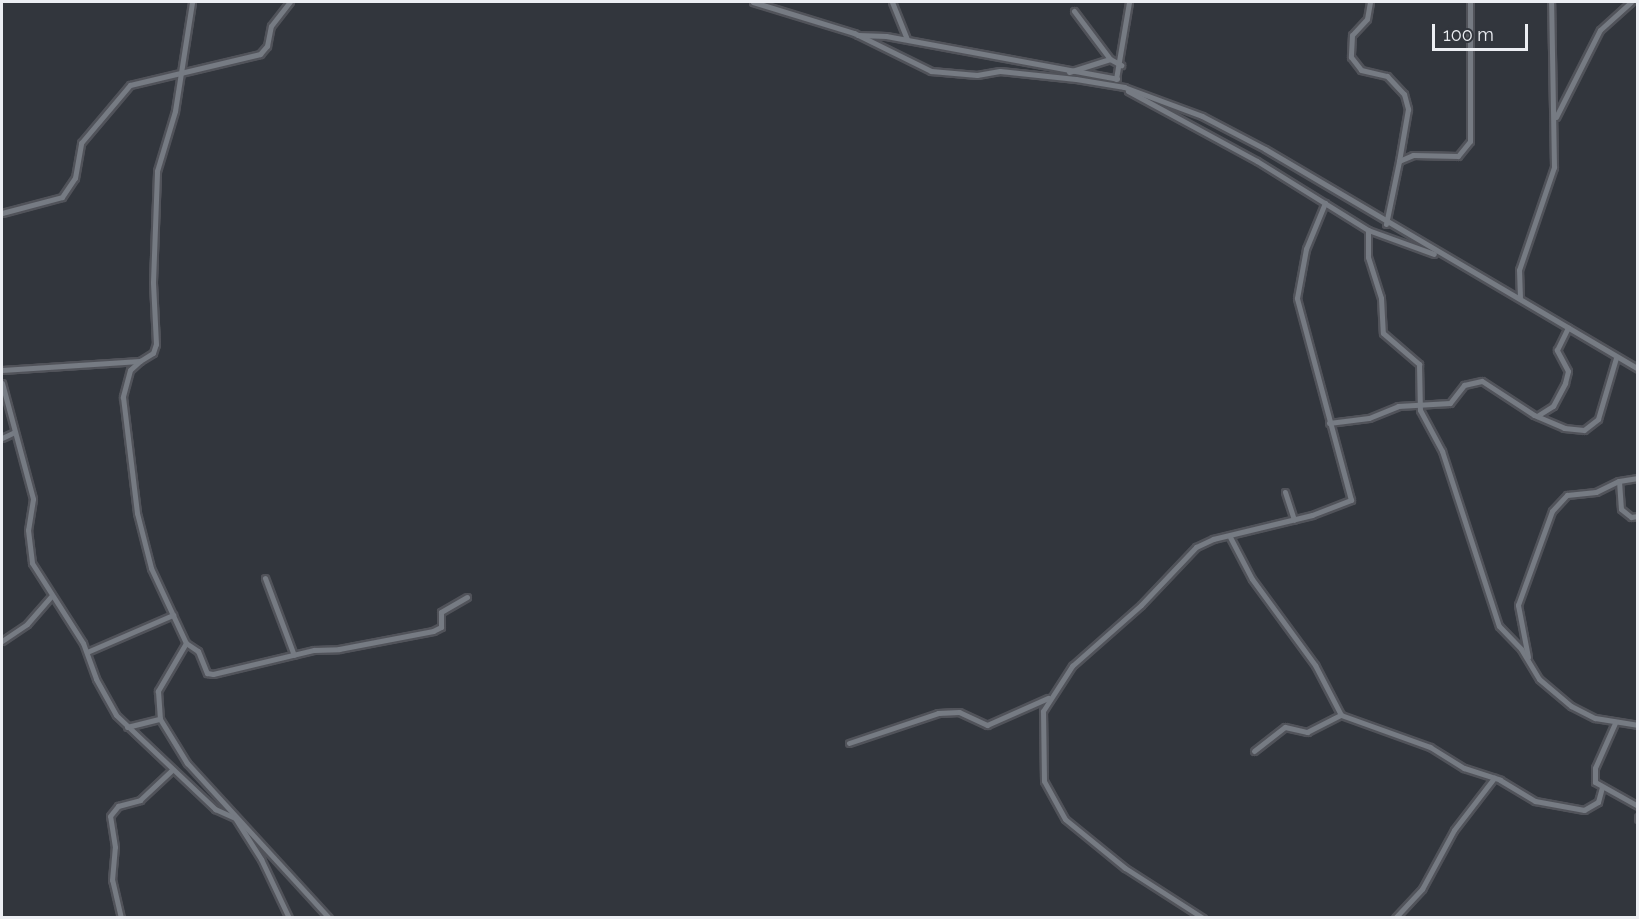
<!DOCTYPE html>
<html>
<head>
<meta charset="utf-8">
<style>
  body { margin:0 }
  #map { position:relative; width:1639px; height:919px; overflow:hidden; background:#32363d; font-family:Raleway,sans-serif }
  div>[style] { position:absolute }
  .roads { filter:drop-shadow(2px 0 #51535a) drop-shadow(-2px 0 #51535a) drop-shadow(0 2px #51535a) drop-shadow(0 -2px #51535a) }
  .street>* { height:5px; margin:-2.5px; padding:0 2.5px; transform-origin:2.5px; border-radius:2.5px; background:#767b83 }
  span { translate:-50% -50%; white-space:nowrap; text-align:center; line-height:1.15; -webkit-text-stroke:4.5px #32363d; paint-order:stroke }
  .frame { position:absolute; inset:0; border:3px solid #eceef3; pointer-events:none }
  .scale { position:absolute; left:1432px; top:24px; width:96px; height:27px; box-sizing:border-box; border:3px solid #eceef3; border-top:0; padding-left:8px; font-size:18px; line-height:21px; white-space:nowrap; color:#eceef3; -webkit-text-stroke:4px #32363d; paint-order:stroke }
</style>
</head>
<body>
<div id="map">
  <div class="roads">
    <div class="street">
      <div style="left:753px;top:2px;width:106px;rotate:17.1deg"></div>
      <div style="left:854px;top:33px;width:86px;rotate:26.3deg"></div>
      <div style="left:931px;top:71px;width:46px;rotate:5deg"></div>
      <div style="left:977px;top:75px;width:23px;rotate:-10deg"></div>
      <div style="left:1000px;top:71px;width:76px;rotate:6deg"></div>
      <div style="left:1076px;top:79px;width:49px;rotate:9.5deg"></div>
      <div style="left:1124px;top:87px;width:83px;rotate:20.4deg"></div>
      <div style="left:1202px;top:116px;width:71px;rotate:27.6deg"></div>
      <div style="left:1265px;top:149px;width:433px;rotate:30.5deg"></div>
      <div style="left:892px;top:2px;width:40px;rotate:68deg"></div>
      <div style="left:1370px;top:2px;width:17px;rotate:100deg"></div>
      <div style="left:1367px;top:19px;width:22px;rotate:133deg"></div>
      <div style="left:1352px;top:35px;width:22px;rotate:93deg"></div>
      <div style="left:1351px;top:57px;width:16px;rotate:52deg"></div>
      <div style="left:1361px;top:70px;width:27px;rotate:13deg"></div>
      <div style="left:1387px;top:76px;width:25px;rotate:47deg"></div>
      <div style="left:1404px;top:94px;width:16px;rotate:75deg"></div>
      <div style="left:1408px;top:109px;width:53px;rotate:99.8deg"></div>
      <div style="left:1074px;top:11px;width:60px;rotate:53.1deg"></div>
      <div style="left:1110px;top:59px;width:13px;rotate:29deg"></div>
      <div style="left:858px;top:35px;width:28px;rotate:2deg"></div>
      <div style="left:886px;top:36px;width:235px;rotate:10.5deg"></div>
      <div style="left:1069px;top:72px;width:43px;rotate:-17.6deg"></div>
      <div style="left:1116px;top:79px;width:78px;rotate:-80.4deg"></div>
      <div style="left:1128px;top:91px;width:147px;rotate:28.5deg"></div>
      <div style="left:1257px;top:161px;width:131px;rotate:31.9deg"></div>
      <div style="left:1368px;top:230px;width:70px;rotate:20deg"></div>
      <div style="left:1556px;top:117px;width:97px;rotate:-63.2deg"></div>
      <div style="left:1600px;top:30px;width:42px;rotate:-42.1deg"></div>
      <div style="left:2px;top:213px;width:62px;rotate:-14.9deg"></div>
      <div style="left:62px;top:197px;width:23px;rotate:-56deg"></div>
      <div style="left:75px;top:178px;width:36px;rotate:-80deg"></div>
      <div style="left:81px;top:143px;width:76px;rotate:-49.8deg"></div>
      <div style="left:130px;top:85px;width:134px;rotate:-13.4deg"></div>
      <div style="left:260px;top:54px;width:11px;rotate:-49deg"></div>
      <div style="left:267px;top:46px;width:20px;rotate:-79deg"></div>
      <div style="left:271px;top:26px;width:31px;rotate:-52deg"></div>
      <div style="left:1386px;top:224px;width:64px;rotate:-78.3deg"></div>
      <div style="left:1399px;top:161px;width:15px;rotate:-23deg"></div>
      <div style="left:1413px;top:155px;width:45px;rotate:1.3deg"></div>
      <div style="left:1458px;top:156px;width:19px;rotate:-51deg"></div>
      <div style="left:1470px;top:141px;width:139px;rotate:-90deg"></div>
      <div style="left:1368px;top:230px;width:27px;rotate:90deg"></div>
      <div style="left:1368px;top:257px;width:43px;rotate:72.4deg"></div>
      <div style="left:1381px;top:298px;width:35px;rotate:87deg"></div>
      <div style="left:1383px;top:333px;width:48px;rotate:40.7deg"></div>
      <div style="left:1419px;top:364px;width:46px;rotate:88.8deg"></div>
      <div style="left:1420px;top:410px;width:47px;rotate:61.8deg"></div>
      <div style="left:1442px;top:451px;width:184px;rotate:72deg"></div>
      <div style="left:1499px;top:626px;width:32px;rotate:46deg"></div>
      <div style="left:1521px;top:649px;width:35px;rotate:59deg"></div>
      <div style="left:1539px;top:679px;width:42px;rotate:40.2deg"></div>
      <div style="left:1571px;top:706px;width:27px;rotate:27deg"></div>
      <div style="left:1595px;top:718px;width:44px;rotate:9.2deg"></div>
      <div style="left:1520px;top:298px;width:28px;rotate:-92deg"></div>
      <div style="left:1519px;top:270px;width:109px;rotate:-71.2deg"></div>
      <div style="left:1554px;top:167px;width:165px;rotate:-91deg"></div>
      <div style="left:140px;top:361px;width:13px;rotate:138deg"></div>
      <div style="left:130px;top:370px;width:28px;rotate:105deg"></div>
      <div style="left:123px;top:397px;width:117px;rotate:83.1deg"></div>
      <div style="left:137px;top:513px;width:57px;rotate:75.7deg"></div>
      <div style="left:151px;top:568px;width:83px;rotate:65deg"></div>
      <div style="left:186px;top:643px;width:56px;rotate:120.3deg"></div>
      <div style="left:158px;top:691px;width:28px;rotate:86deg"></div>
      <div style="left:160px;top:719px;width:52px;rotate:58.5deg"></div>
      <div style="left:187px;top:763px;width:210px;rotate:47.5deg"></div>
      <div style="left:2px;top:370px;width:138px;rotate:-3.7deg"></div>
      <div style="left:140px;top:361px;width:15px;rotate:-32deg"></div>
      <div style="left:153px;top:353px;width:9px;rotate:-72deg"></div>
      <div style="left:156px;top:344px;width:62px;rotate:-92.8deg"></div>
      <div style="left:153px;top:282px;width:111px;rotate:-87.9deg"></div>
      <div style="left:157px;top:171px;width:63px;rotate:-73.3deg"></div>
      <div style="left:175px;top:111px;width:110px;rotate:-81.1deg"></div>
      <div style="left:2px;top:383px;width:120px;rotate:75deg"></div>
      <div style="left:33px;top:499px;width:31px;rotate:99deg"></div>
      <div style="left:28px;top:530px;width:33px;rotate:83deg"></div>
      <div style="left:32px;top:563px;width:95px;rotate:57.5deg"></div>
      <div style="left:83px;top:643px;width:38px;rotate:70deg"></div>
      <div style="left:96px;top:679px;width:41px;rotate:60.9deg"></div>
      <div style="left:116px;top:715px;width:137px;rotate:43.5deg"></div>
      <div style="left:215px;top:809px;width:22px;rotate:24deg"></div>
      <div style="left:235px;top:818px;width:49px;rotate:57.6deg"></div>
      <div style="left:261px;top:859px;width:65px;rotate:64.6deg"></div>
      <div style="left:1537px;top:416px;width:19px;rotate:-32deg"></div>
      <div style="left:1553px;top:406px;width:26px;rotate:-62deg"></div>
      <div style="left:1565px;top:383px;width:12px;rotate:-76deg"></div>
      <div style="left:1568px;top:371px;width:24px;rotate:-118deg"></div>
      <div style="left:1557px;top:350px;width:25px;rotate:-64deg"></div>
      <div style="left:1329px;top:423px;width:40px;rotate:-7.1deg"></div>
      <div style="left:1369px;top:418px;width:31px;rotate:-22deg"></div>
      <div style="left:1398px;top:406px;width:52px;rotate:-3.3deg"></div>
      <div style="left:1450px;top:403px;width:23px;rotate:-52deg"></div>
      <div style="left:1464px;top:385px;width:18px;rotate:-13deg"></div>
      <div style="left:1482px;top:381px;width:62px;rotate:33.2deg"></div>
      <div style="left:1534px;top:415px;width:33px;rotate:23deg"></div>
      <div style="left:1564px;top:428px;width:20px;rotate:6deg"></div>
      <div style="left:1584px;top:430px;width:18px;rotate:-38deg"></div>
      <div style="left:1598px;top:419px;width:64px;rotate:-73.6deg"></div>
      <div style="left:2px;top:438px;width:14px;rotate:-25deg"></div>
      <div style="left:1619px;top:481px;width:28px;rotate:86deg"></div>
      <div style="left:1621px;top:509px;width:13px;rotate:39deg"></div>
      <div style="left:1631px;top:517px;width:7px;rotate:-8deg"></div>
      <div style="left:1285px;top:492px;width:29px;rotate:72deg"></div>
      <div style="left:1230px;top:537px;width:47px;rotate:62.4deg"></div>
      <div style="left:1252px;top:579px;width:107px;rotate:53.8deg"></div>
      <div style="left:1315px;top:665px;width:56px;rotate:62.5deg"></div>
      <div style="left:1341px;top:715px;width:95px;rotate:19.8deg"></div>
      <div style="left:1430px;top:747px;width:40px;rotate:32deg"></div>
      <div style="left:1464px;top:768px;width:38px;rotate:18deg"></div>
      <div style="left:1500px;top:780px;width:41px;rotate:31deg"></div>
      <div style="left:1535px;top:801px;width:50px;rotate:10.4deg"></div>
      <div style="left:1584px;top:810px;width:16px;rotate:-30deg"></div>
      <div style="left:1598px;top:802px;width:16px;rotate:-75deg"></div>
      <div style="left:265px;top:578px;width:82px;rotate:69.4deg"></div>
      <div style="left:2px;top:641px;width:30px;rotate:-34deg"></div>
      <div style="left:27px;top:624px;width:38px;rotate:-49deg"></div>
      <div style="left:186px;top:643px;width:14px;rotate:34deg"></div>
      <div style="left:198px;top:651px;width:24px;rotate:68deg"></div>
      <div style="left:207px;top:673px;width:6px;rotate:9deg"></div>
      <div style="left:213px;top:674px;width:104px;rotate:-13.4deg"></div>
      <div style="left:314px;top:650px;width:25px;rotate:-2deg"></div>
      <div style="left:339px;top:649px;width:96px;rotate:-10.8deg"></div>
      <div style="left:433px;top:631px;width:9px;rotate:-27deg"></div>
      <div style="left:441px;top:627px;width:15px;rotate:-90deg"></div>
      <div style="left:441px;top:612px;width:30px;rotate:-30deg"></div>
      <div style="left:87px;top:652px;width:94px;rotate:-23.3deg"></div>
      <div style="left:1528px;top:657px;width:53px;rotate:-100.9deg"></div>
      <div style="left:1518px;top:605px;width:100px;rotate:-70.1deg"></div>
      <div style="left:1552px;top:511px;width:22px;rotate:-47deg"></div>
      <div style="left:1567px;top:495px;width:29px;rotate:-6deg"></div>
      <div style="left:1596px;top:492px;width:25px;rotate:-26deg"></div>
      <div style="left:1619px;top:481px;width:19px;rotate:-9deg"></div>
      <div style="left:1615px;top:723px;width:49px;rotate:114deg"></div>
      <div style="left:1595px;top:768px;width:14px;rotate:90deg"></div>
      <div style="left:1595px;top:782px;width:49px;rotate:29.2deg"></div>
      <div style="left:127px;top:727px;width:34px;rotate:-14deg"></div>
      <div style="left:849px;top:743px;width:94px;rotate:-18.6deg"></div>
      <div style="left:938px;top:713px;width:21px;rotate:-3deg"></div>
      <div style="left:959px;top:712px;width:31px;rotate:25deg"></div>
      <div style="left:987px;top:725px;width:67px;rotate:-23.9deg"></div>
      <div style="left:1254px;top:751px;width:39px;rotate:-38deg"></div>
      <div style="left:1285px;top:727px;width:23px;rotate:13deg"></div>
      <div style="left:1307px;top:732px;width:38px;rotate:-27deg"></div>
      <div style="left:1638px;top:817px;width:2px;rotate:90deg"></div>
      <div style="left:121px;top:918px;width:39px;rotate:-103deg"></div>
      <div style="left:112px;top:880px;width:33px;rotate:-85deg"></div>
      <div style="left:115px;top:847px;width:31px;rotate:-99deg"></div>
      <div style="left:110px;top:816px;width:13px;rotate:-51deg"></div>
      <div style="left:118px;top:806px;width:23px;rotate:-15deg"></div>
      <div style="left:140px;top:800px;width:44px;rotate:-43.2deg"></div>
      <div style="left:1203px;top:918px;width:93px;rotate:-147.3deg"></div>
      <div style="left:1125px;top:868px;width:77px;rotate:-140.8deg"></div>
      <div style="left:1065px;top:819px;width:43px;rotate:-118.9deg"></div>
      <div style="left:1044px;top:781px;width:70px;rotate:-90.8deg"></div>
      <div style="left:1043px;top:711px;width:54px;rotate:-57.2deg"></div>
      <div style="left:1072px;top:666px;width:92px;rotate:-41.5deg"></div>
      <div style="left:1141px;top:605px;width:80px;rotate:-46.5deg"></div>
      <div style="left:1196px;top:547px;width:19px;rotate:-25deg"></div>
      <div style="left:1213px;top:539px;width:102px;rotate:-13.6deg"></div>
      <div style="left:1312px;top:515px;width:42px;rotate:-21deg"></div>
      <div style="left:1351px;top:500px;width:209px;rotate:-105deg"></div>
      <div style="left:1297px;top:298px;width:50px;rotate:-79.6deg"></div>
      <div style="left:1306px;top:249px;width:50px;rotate:-67.6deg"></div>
      <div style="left:1395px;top:918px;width:40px;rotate:-47deg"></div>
      <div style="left:1422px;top:889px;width:67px;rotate:-61.5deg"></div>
      <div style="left:1454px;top:830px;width:66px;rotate:-52.4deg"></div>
    </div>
  </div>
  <div class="frame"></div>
  <div class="scale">100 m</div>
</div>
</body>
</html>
